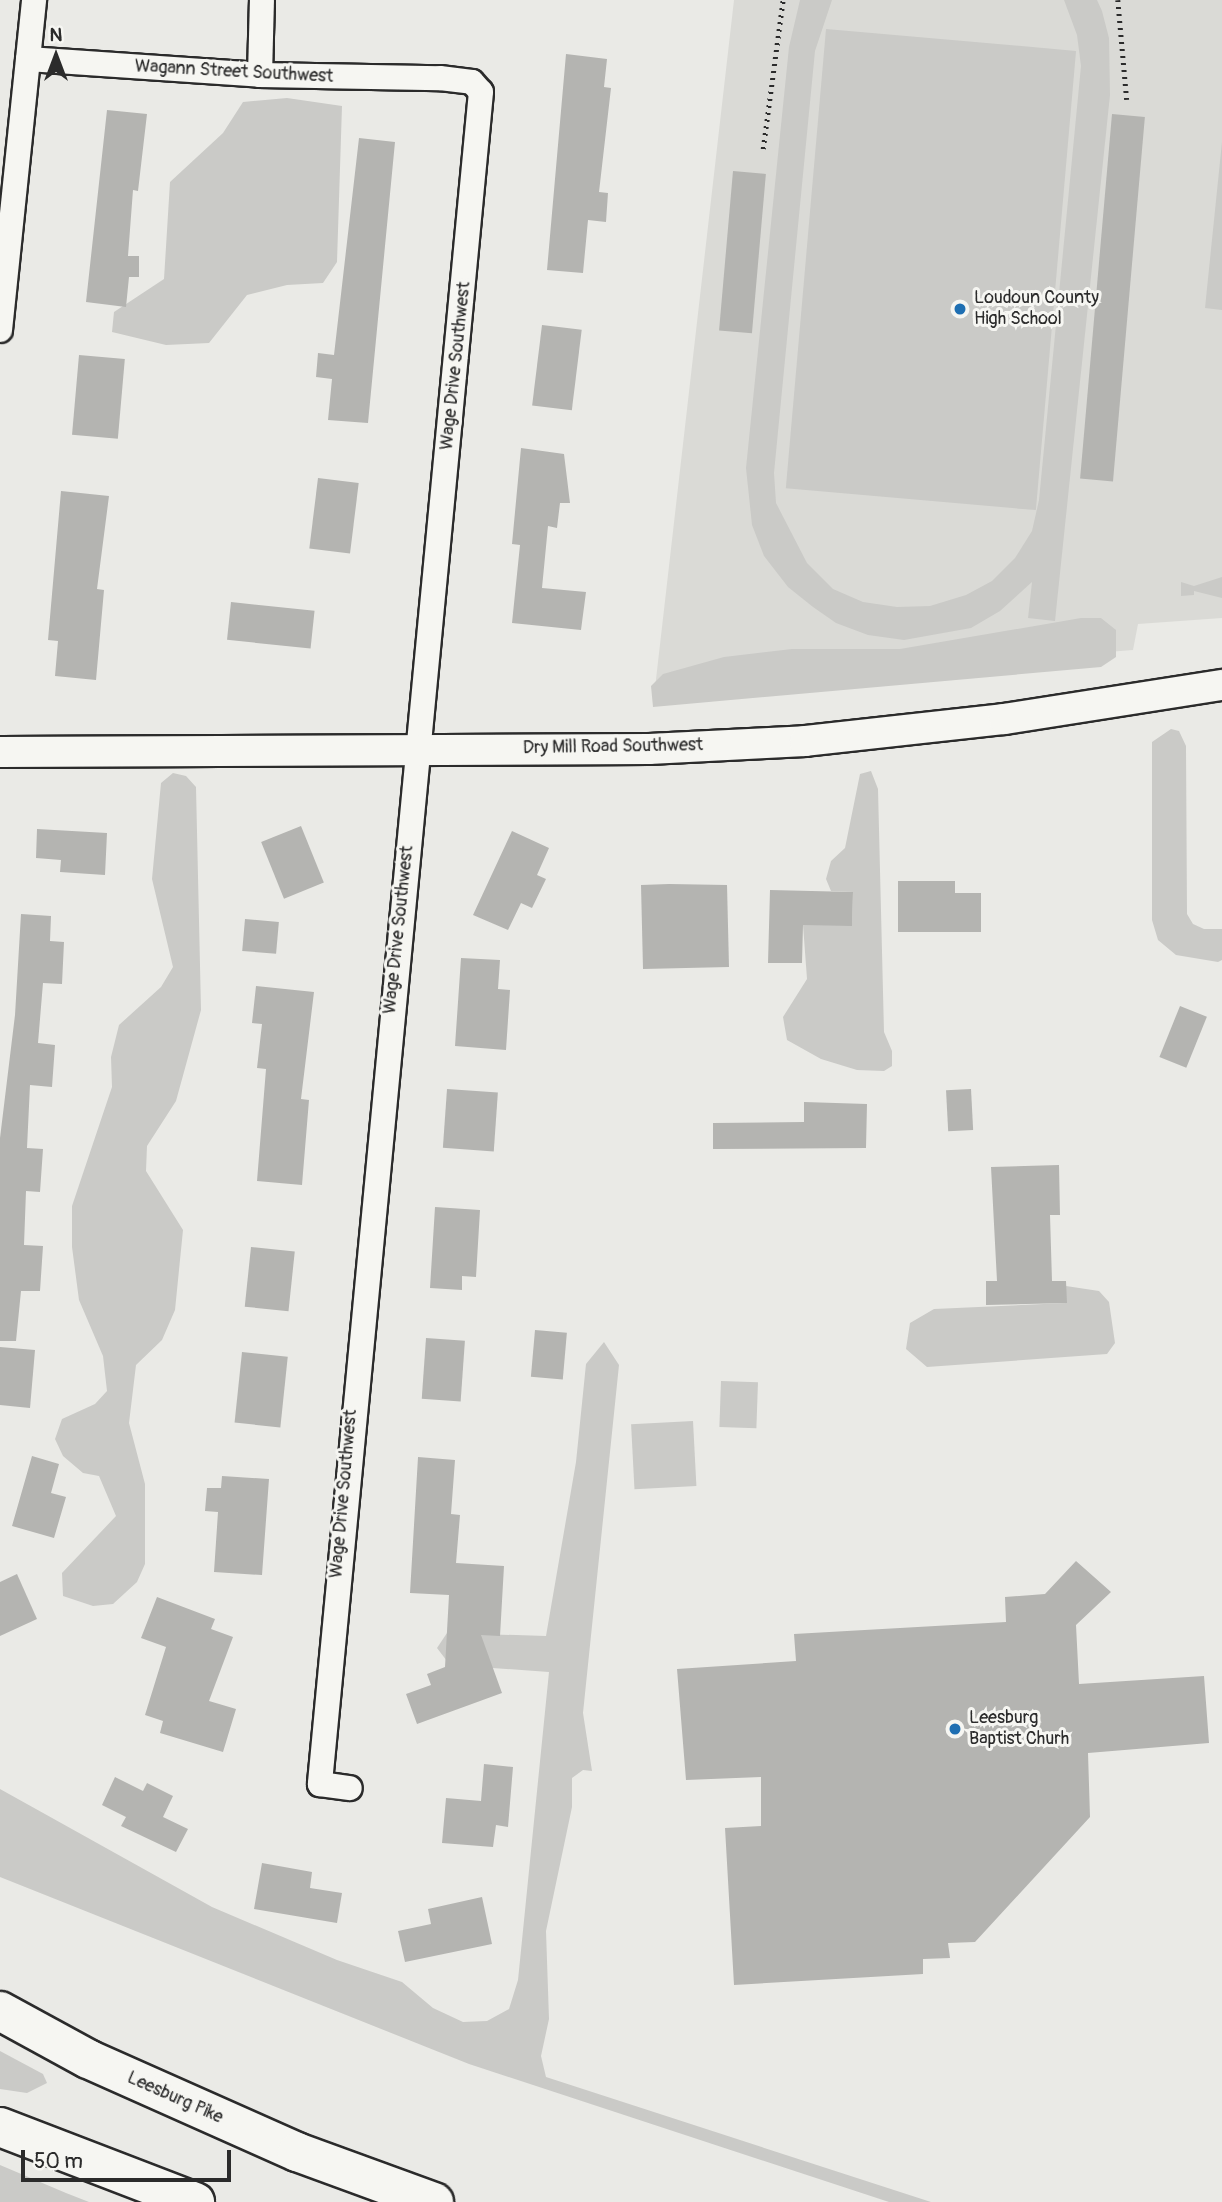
<!DOCTYPE html>
<html>
<head>
<meta charset="utf-8">
<style>
  body { margin:0 }
  #map { position:relative; width:1222px; height:2202px; overflow:hidden; background:#eaeae6; font-family:Pangolin,sans-serif }
  div>[style] { position:absolute }
  .built>* { inset:0; background:#dadad6 }
  .green>* { inset:0; background:#cacac7; transform-origin:0 0 }
  .building>* { inset:0; background:#b4b4b1; transform-origin:0 0 }
  .path>* { height:4.5px; margin-top:-2.25px; transform-origin:0; background:repeating-linear-gradient(90deg,#2b2b2b 0 2px,transparent 0 7px) }
  .roads { filter:drop-shadow(2px 0 #2b2b2b) drop-shadow(-2px 0 #2b2b2b) drop-shadow(0 2px #2b2b2b) drop-shadow(0 -2px #2b2b2b) }
  .minor>* { height:24px; margin:-12px; padding:0 12px; transform-origin:12px; border-radius:12px; background:#f6f6f2 }
  .tertiary>* { height:30px; margin:-15px; padding:0 15px; transform-origin:15px; border-radius:15px; background:#f6f6f2 }
  .motorway>* { height:38px; margin:-19px; padding:0 19px; transform-origin:19px; border-radius:19px; background:#f6f6f2 }
  .dots>* { width:19px; height:19px; translate:-50% -50%; box-sizing:border-box; border:4px solid #f6f6f2; border-radius:50% }
  span { translate:-50% -50%; white-space:nowrap; text-align:center; line-height:1.15; -webkit-text-stroke:6px #f6f6f2; paint-order:stroke }
  .street-label { font-size:18px; color:#2b2b2b }
  .poi-label { font-size:18px; color:#2b2b2b }
  .left { translate:0 -50%; text-align:left }
  .north { position:absolute; left:21px; top:21px; width:70px; height:70px; -webkit-text-stroke:5px #f6f6f2; paint-order:stroke; rotate:0deg; font-size:19px; font-weight:700; line-height:28px; text-align:center; color:#2b2b2b }
  .north::after { content:''; display:block; margin:auto; width:24px; height:32px; background:#2b2b2b; clip-path:polygon(50% 0,100% 100%,50% 72%,0 100%) }
  .scale { position:absolute; left:21px; top:2150px; width:210px; height:32px; box-sizing:border-box; border:4px solid #2b2b2b; border-top:0; padding-left:9px; font-size:21px; line-height:24px; white-space:nowrap; color:#2b2b2b; -webkit-text-stroke:5px #f6f6f2; paint-order:stroke }
</style>
</head>
<body>
<div id="map">
  <div class="built">
    <div style="clip-path:polygon(734px 0,1222px 0,1222px 618px,1138px 624px,1133px 650px,655px 688px)"></div>
  </div>
  <div class="green">
    <div style="clip-path:polygon(800px 0,832px 0,815px 51px,774px 473px,776px 503px,807px 563px,833px 589px,863px 602px,897px 607px,930px 606px,966px 595px,992px 581px,1015px 558px,1032px 531px,1039px 500px,1081px 66px,1077px 35px,1064px 0,1097px 0,1102px 11px,1109px 38px,1110px 95px,1055px 621px,1028px 618px,1032px 582px,1000px 611px,971px 628px,904px 640px,868px 635px,836px 623px,813px 607px,788px 587px,764px 556px,752px 525px,746px 468px,789px 47px)"></div>
    <div style="left:826px;top:29px;width:251px;height:461px;rotate:5deg"></div>
    <div style="clip-path:polygon(287px 98px,342px 106px,337px 262px,323px 283px,287px 285px,247px 295px,209px 343px,166px 345px,112px 332px,114px 312px,164px 279px,170px 182px,223px 133px,243px 102px)"></div>
    <div style="clip-path:polygon(1222px 142px,1222px 310px,1205px 308px)"></div>
    <div style="clip-path:polygon(1222px 577px,1222px 598px,1194px 591px,1194px 595px,1181px 596px,1181px 582px,1194px 586px)"></div>
    <div style="clip-path:polygon(1081px 618px,1101px 618px,1116px 630px,1116px 657px,1101px 667px,653px 707px,651px 686px,663px 674px,724px 657px,792px 649px,900px 649px)"></div>
    <div style="clip-path:polygon(1171px 729px,1179px 731px,1186px 746px,1187px 914px,1193px 924px,1204px 929px,1222px 929px,1222px 960px,1218px 962px,1176px 955px,1158px 940px,1152px 920px,1152px 742px)"></div>
    <div style="clip-path:polygon(871px 771px,878px 789px,884px 1032px,892px 1051px,892px 1066px,884px 1071px,857px 1070px,821px 1059px,787px 1040px,783px 1017px,807px 979px,803px 925px,852px 925px,853px 892px,831px 891px,826px 879px,831px 861px,845px 848px,860px 774px)"></div>
    <div style="clip-path:polygon(173px 773px,186px 776px,196px 787px,201px 1010px,176px 1101px,147px 1146px,146px 1171px,183px 1230px,175px 1310px,162px 1340px,136px 1365px,129px 1423px,145px 1484px,145px 1564px,137px 1582px,113px 1604px,93px 1606px,63px 1596px,62px 1573px,116px 1516px,99px 1476px,83px 1473px,63px 1456px,55px 1439px,62px 1419px,95px 1404px,107px 1391px,103px 1356px,79px 1300px,72px 1247px,72px 1206px,112px 1087px,111px 1057px,119px 1025px,161px 987px,173px 967px,152px 879px,161px 783px)"></div>
    <div style="clip-path:polygon(1066px 1286px,1099px 1291px,1109px 1302px,1115px 1343px,1107px 1354px,927px 1367px,906px 1349px,910px 1323px,934px 1309px,1066px 1303px)"></div>
    <div style="clip-path:polygon(604px 1342px,619px 1365px,583px 1713px,592px 1771px,583px 1770px,572px 1778px,572px 1807px,546px 1931px,549px 2019px,541px 2056px,546px 2077px,931px 2202px,889px 2202px,469px 2064px,0 1877px,0 1789px,212px 1907px,337px 1960px,402px 1982px,433px 2008px,463px 2022px,487px 2021px,509px 2009px,518px 1980px,549px 1672px,450px 1665px,437px 1648px,447px 1633px,546px 1636px,576px 1462px,586px 1364px)"></div>
    <div style="left:721px;top:1381px;width:37px;height:46px;rotate:2deg"></div>
    <div style="left:693px;top:1421px;width:65px;height:62px;rotate:87deg"></div>
    <div style="clip-path:polygon(0 2051px,43px 2074px,47px 2083px,27px 2093px,0 2089px)"></div>
    <div style="clip-path:polygon(0 2165px,66px 2193px,89px 2202px,0 2202px)"></div>
  </div>
  <div class="building">
    <div style="clip-path:polygon(566px 54px,607px 59px,604px 87px,611px 88px,599px 192px,608px 193px,606px 222px,588px 220px,583px 273px,547px 270px)"></div>
    <div style="clip-path:polygon(107px 110px,147px 114px,138px 191px,133px 190px,128px 256px,139px 256px,139px 277px,129px 277px,126px 307px,86px 302px)"></div>
    <div style="left:1112px;top:114px;width:33px;height:366px;rotate:5deg"></div>
    <div style="clip-path:polygon(359px 138px,395px 142px,368px 423px,328px 420px,332px 379px,316px 377px,318px 353px,334px 355px)"></div>
    <div style="left:733px;top:171px;width:33px;height:160px;rotate:5deg"></div>
    <div style="left:542px;top:325px;width:40px;height:81px;rotate:7deg"></div>
    <div style="left:79px;top:355px;width:46px;height:80px;rotate:5deg"></div>
    <div style="clip-path:polygon(521px 448px,564px 454px,570px 503px,560px 503px,557px 528px,548px 526px,542px 588px,586px 592px,581px 630px,512px 623px,520px 545px,512px 544px)"></div>
    <div style="left:318px;top:478px;width:41px;height:71px;rotate:7deg"></div>
    <div style="clip-path:polygon(61px 491px,109px 496px,97px 589px,104px 590px,96px 680px,55px 676px,58px 641px,48px 640px)"></div>
    <div style="left:231px;top:602px;width:84px;height:38px;rotate:6deg"></div>
    <div style="left:301px;top:826px;width:61px;height:43px;rotate:68deg"></div>
    <div style="clip-path:polygon(37px 829px,107px 833px,105px 875px,60px 872px,61px 860px,36px 858px)"></div>
    <div style="clip-path:polygon(512px 831px,549px 848px,537px 875px,546px 879px,532px 908px,521px 903px,508px 930px,473px 915px)"></div>
    <div style="clip-path:polygon(898px 881px,955px 881px,955px 893px,981px 893px,981px 932px,898px 932px)"></div>
    <div style="clip-path:polygon(669px 884px,727px 885px,729px 967px,643px 969px,641px 885px)"></div>
    <div style="clip-path:polygon(770px 890px,853px 892px,852px 926px,803px 925px,802px 963px,768px 963px)"></div>
    <div style="clip-path:polygon(21px 914px,51px 916px,50px 941px,64px 942px,62px 984px,43px 983px,38px 1043px,55px 1045px,52px 1087px,30px 1085px,27px 1148px,43px 1149px,40px 1192px,26px 1191px,24px 1245px,43px 1246px,40px 1291px,21px 1291px,16px 1341px,0 1341px,0 1138px,15px 1015px)"></div>
    <div style="left:245px;top:919px;width:34px;height:32px;rotate:5deg"></div>
    <div style="clip-path:polygon(461px 958px,500px 960px,498px 989px,510px 990px,506px 1050px,455px 1046px)"></div>
    <div style="clip-path:polygon(256px 986px,314px 992px,301px 1099px,309px 1100px,302px 1185px,257px 1181px,266px 1069px,257px 1068px,262px 1024px,252px 1023px)"></div>
    <div style="left:1180px;top:1006px;width:29px;height:55px;rotate:22deg"></div>
    <div style="left:447px;top:1089px;width:51px;height:59px;rotate:4deg"></div>
    <div style="left:971px;top:1089px;width:41px;height:25px;rotate:87deg"></div>
    <div style="clip-path:polygon(804px 1102px,867px 1104px,866px 1148px,713px 1149px,713px 1123px,804px 1122px)"></div>
    <div style="clip-path:polygon(1059px 1165px,1060px 1215px,1050px 1215px,1052px 1281px,1066px 1281px,1067px 1303px,986px 1305px,986px 1281px,997px 1281px,991px 1167px)"></div>
    <div style="clip-path:polygon(435px 1207px,480px 1210px,476px 1277px,462px 1276px,462px 1290px,430px 1288px)"></div>
    <div style="left:251px;top:1247px;width:44px;height:60px;rotate:6deg"></div>
    <div style="left:535px;top:1330px;width:32px;height:47px;rotate:5deg"></div>
    <div style="left:426px;top:1338px;width:39px;height:61px;rotate:4deg"></div>
    <div style="clip-path:polygon(0 1347px,35px 1350px,30px 1408px,0 1405px)"></div>
    <div style="left:242px;top:1352px;width:46px;height:71px;rotate:6deg"></div>
    <div style="clip-path:polygon(32px 1456px,59px 1464px,51px 1493px,66px 1497px,54px 1538px,12px 1526px)"></div>
    <div style="clip-path:polygon(418px 1457px,455px 1460px,451px 1514px,460px 1515px,456px 1563px,504px 1566px,500px 1636px,481px 1635px,502px 1693px,417px 1724px,406px 1694px,431px 1685px,427px 1674px,445px 1667px,449px 1595px,410px 1593px)"></div>
    <div style="clip-path:polygon(222px 1476px,269px 1479px,262px 1575px,214px 1572px,218px 1512px,205px 1511px,207px 1488px,221px 1488px)"></div>
    <div style="clip-path:polygon(1076px 1561px,1111px 1592px,1076px 1625px,1079px 1684px,1204px 1676px,1209px 1743px,1088px 1753px,1090px 1817px,975px 1942px,948px 1943px,950px 1958px,923px 1959px,923px 1974px,734px 1985px,725px 1828px,761px 1826px,761px 1777px,686px 1780px,677px 1669px,796px 1661px,794px 1634px,1006px 1622px,1005px 1597px,1045px 1594px)"></div>
    <div style="clip-path:polygon(17px 1574px,37px 1619px,0 1636px,0 1582px)"></div>
    <div style="clip-path:polygon(157px 1597px,215px 1619px,211px 1629px,233px 1637px,209px 1701px,236px 1709px,223px 1752px,160px 1733px,163px 1721px,145px 1715px,166px 1647px,141px 1638px)"></div>
    <div style="clip-path:polygon(484px 1764px,513px 1767px,508px 1827px,496px 1825px,493px 1847px,442px 1843px,446px 1798px,481px 1801px)"></div>
    <div style="clip-path:polygon(115px 1777px,143px 1791px,147px 1783px,173px 1796px,163px 1817px,188px 1829px,176px 1852px,121px 1826px,126px 1817px,102px 1805px)"></div>
    <div style="clip-path:polygon(262px 1863px,312px 1872px,310px 1888px,342px 1893px,337px 1923px,254px 1909px)"></div>
    <div style="clip-path:polygon(482px 1897px,492px 1944px,405px 1962px,398px 1931px,431px 1924px,428px 1909px)"></div>
  </div>
  <div class="path">
    <div style="left:1118px;top:0;width:100px;rotate:84.9deg"></div>
    <div style="left:763px;top:149px;width:150px;rotate:-82.4deg"></div>
  </div>
  <div class="roads">
    <div class="minor">
      <div style="left:28px;top:59px;width:233px;rotate:3.9deg"></div>
      <div style="left:260px;top:75px;width:180px;rotate:1deg"></div>
      <div style="left:440px;top:78px;width:32px;rotate:7deg"></div>
      <div style="left:472px;top:82px;width:13px;rotate:48deg"></div>
      <div style="left:481px;top:92px;width:1700px;rotate:95.44deg"></div>
      <div style="left:320px;top:1784px;width:30px;rotate:8deg"></div>
      <div style="left:260px;top:75px;width:75px;rotate:-88.5deg"></div>
      <div style="left:0;top:330px;width:332px;rotate:-84.1deg"></div>
    </div>
    <div class="tertiary">
      <div style="left:0;top:752px;width:649px;rotate:-0.26deg"></div>
      <div style="left:649px;top:749px;width:156px;rotate:-2.9deg"></div>
      <div style="left:805px;top:741px;width:200px;rotate:-6.3deg"></div>
      <div style="left:1004px;top:719px;width:221px;rotate:-8.9deg"></div>
    </div>
    <div class="motorway">
      <div style="left:0;top:2011px;width:100px;rotate:28.6deg"></div>
      <div style="left:88px;top:2059px;width:229px;rotate:24deg"></div>
      <div style="left:297px;top:2152px;width:146px;rotate:20.1deg"></div>
      <div style="left:0;top:2127px;width:209px;rotate:21deg"></div>
    </div>
  </div>
  <div class="dots">
    <div style="left:960px;top:309px;background:#1f6fb2"></div>
    <div style="left:955px;top:1729px;background:#1f6fb2"></div>
  </div>
  <div class="street-label">
    <span style="left:234px;top:72px;rotate:3deg">Wagann Street Southwest</span>
    <span style="left:456px;top:366px;rotate:-84deg">Wage Drive Southwest</span>
    <span style="left:613px;top:747px;rotate:-1deg">Dry Mill Road Southwest</span>
    <span style="left:399px;top:930px;rotate:-84deg">Wage Drive Southwest</span>
    <span style="left:344px;top:1494px;rotate:-85deg">Wage Drive Southwest</span>
    <span style="left:175px;top:2098px;rotate:24deg">Leesburg Pike</span>
  </div>
  <div class="poi-label">
    <span class="left" style="left:974px;top:309px">Loudoun County<br>High School</span>
    <span class="left" style="left:969px;top:1729px">Leesburg<br>Baptist Churh</span>
  </div>
  <div class="north">N</div>
  <div class="scale">50 m</div>
</div>
</body>
</html>
